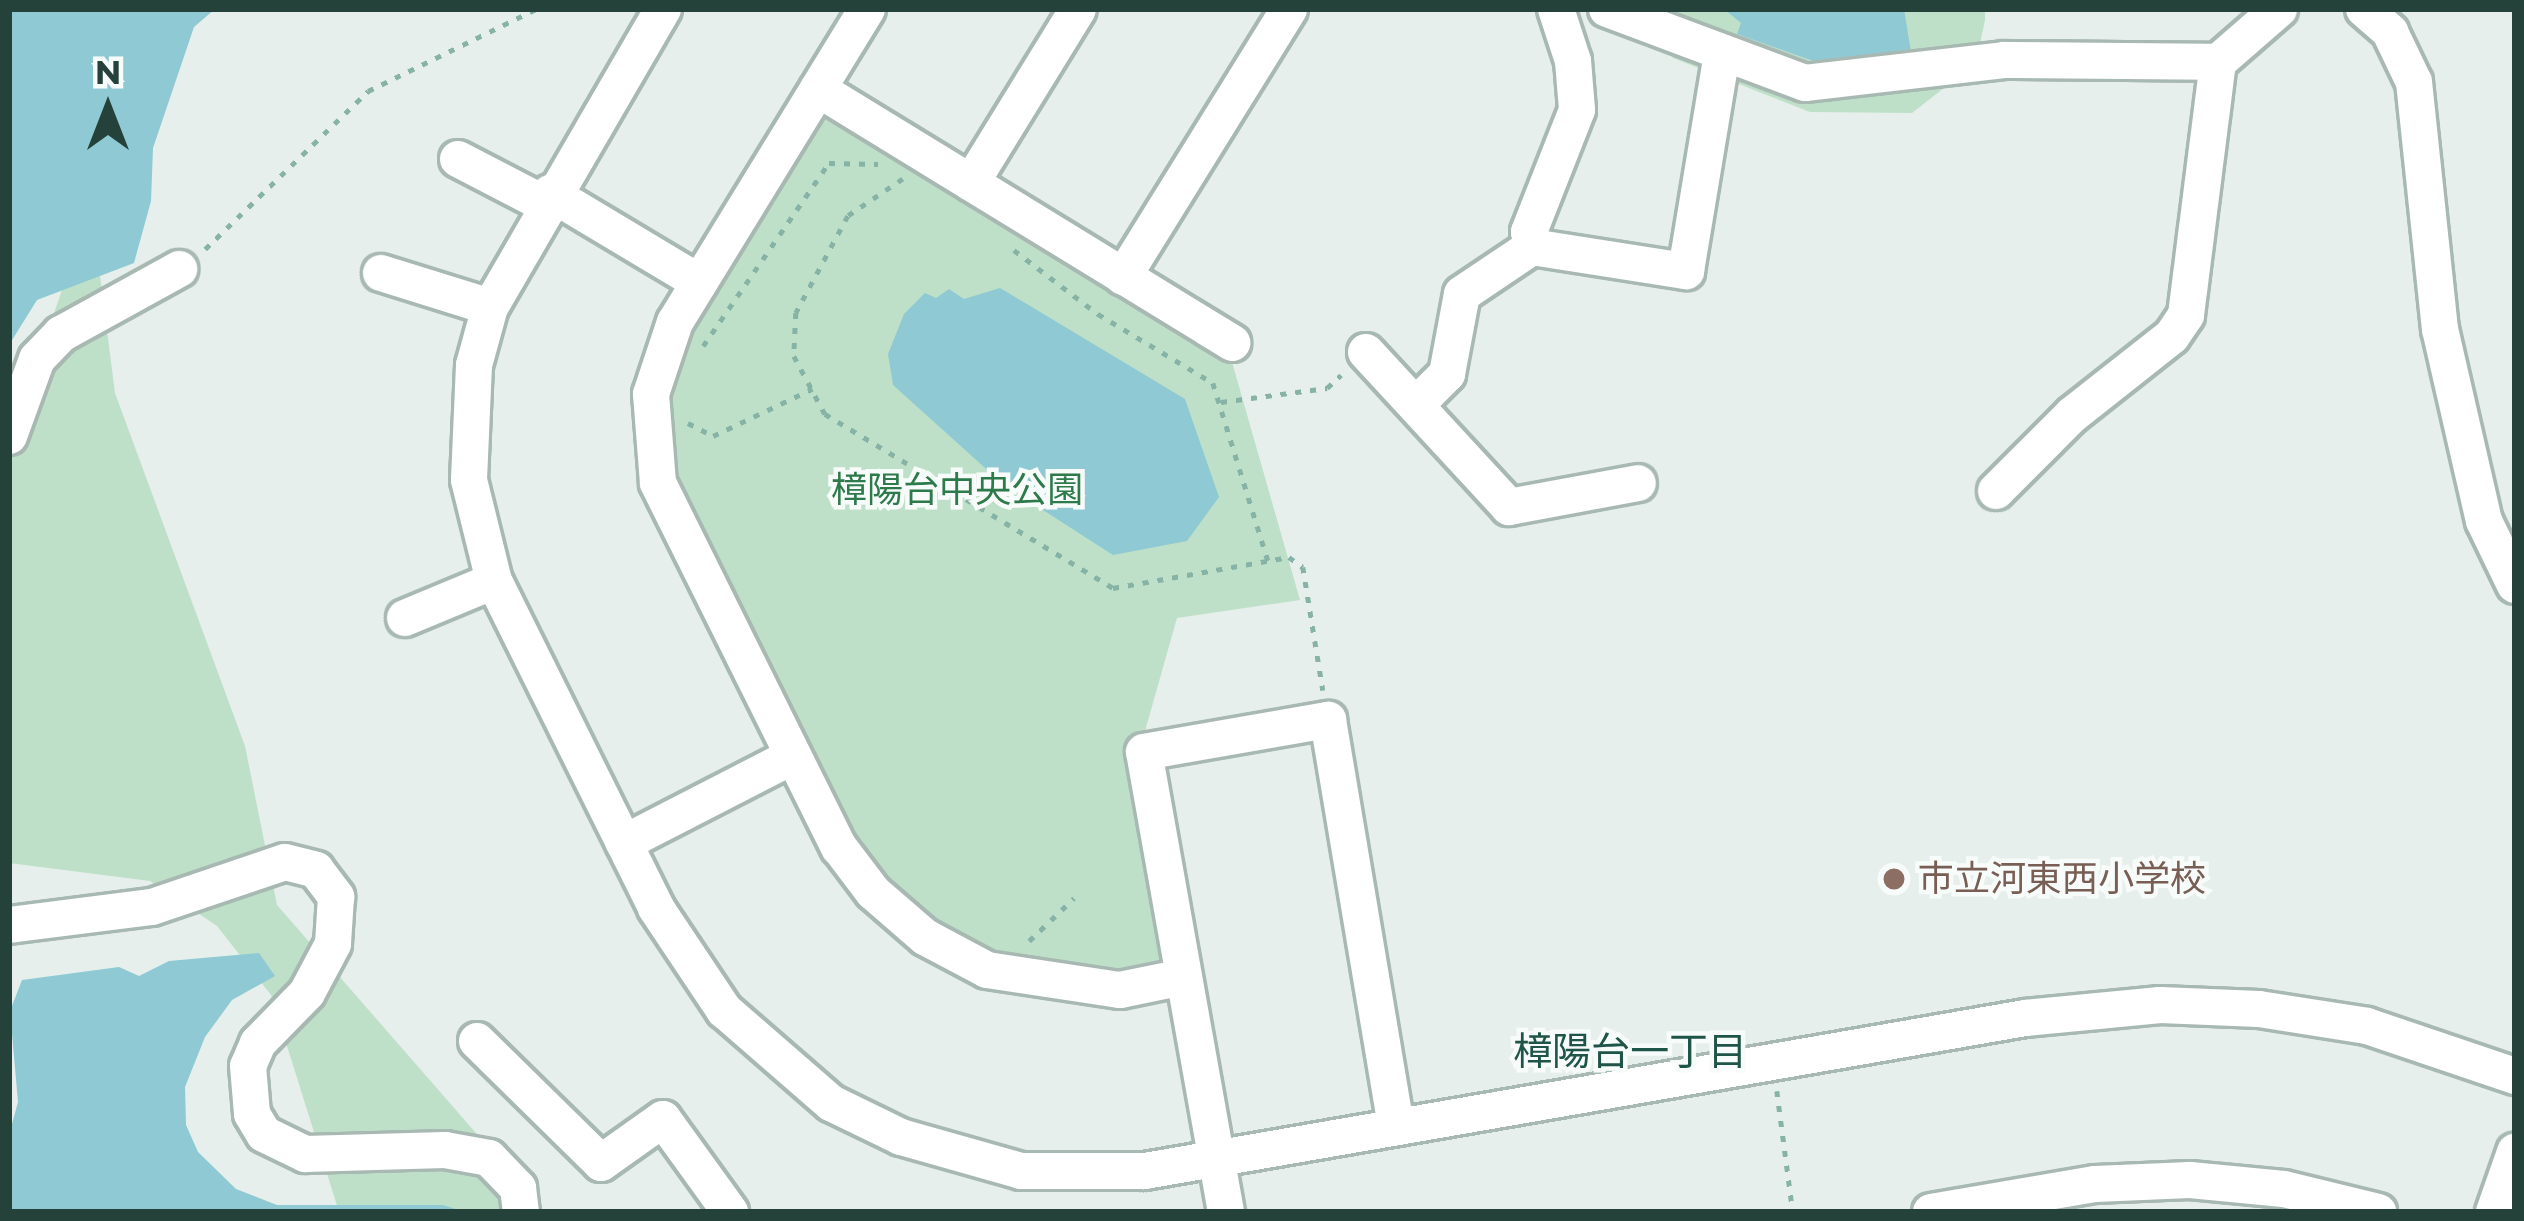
<!DOCTYPE html>
<html>
<head>
<meta charset="utf-8">
<style>
  body { margin:0 }
  #map { position:relative; width:2524px; height:1221px; overflow:hidden; background:#e6efeb; font-family:Montserrat,"Noto Sans JP",sans-serif }
  div>[style] { position:absolute }
  .green>* { inset:0; background:#bfe0c8 }
  .water>* { inset:0; background:#8ec9d4 }
  .path>* { height:4.5px; margin-top:-2.25px; transform-origin:0; background:repeating-linear-gradient(90deg,#86b3a5 0 6px,transparent 0 15px) }
  .roads { filter:drop-shadow(3px 0 #a8b8b2) drop-shadow(-3px 0 #a8b8b2) drop-shadow(0 3px #a8b8b2) drop-shadow(0 -3px #a8b8b2) }
  .minor>* { height:36px; margin:-18px; padding:0 18px; transform-origin:18px; border-radius:18px; background:#fff }
  .dots>* { width:33px; height:33px; translate:-50% -50%; box-sizing:border-box; border:6px solid #f7fbf9; border-radius:50% }
  span { translate:-50% -50%; white-space:nowrap; text-align:center; line-height:1.15; -webkit-text-stroke:9px #f7fbf9; paint-order:stroke }
  .park-label { font-size:36px; color:#2d7a4b }
  .education-label { font-size:36px; color:#785e54 }
  .left { translate:0 -50%; text-align:left }
  .neighbourhood-label { font-size:39px; color:#1f5548 }
  .frame { position:absolute; inset:0; border:12px solid #24423a; pointer-events:none }
  .north { position:absolute; left:48px; top:48px; width:120px; height:120px; -webkit-text-stroke:9px #f7fbf9; paint-order:stroke; rotate:0deg; font-size:33px; font-weight:700; line-height:48px; text-align:center; color:#24423a }
  .north::after { content:''; display:block; margin:auto; width:42px; height:54px; background:#24423a; clip-path:polygon(50% 0,100% 100%,50% 72%,0 100%) }
</style>
</head>
<body>
<div id="map">
  <div class="green">
    <div style="clip-path:polygon(1634px 9px,1985px 9px,1985px 20px,1976px 63px,1912px 113px,1810px 112px,1673px 58px)"></div>
    <div style="clip-path:polygon(831px 111px,1232px 362px,1300px 600px,1177px 618px,1134px 770px,1167px 958px,1158px 968px,1113px 975px,1010px 962px,904px 906px,845px 835px,671px 484px,664px 394px,679px 344px,817px 114px)"></div>
    <div style="clip-path:polygon(91px 205px,115px 393px,245px 746px,277px 905px,545px 1212px,339px 1212px,271px 995px,217px 926px,150px 881px,9px 863px,9px 445px)"></div>
  </div>
  <div class="water">
    <div style="clip-path:polygon(9px 9px,215px 9px,194px 27px,153px 148px,151px 201px,134px 263px,37px 300px,9px 345px)"></div>
    <div style="clip-path:polygon(1724px 9px,1904px 9px,1911px 52px,1830px 67px,1737px 34px,1741px 23px)"></div>
    <div style="clip-path:polygon(1000px 288px,1185px 399px,1219px 497px,1187px 541px,1113px 555px,1004px 485px,893px 385px,888px 354px,904px 314px,925px 293px,936px 298px,949px 289px,964px 299px)"></div>
    <div style="clip-path:polygon(259px 953px,275px 976px,232px 1000px,205px 1037px,185px 1087px,186px 1125px,198px 1152px,236px 1189px,277px 1205px,443px 1205px,465px 1212px,9px 1212px,9px 1135px,18px 1102px,10px 1011px,22px 980px,119px 967px,139px 976px,169px 961px)"></div>
  </div>
  <div class="path">
    <div style="left:903px;top:179px;width:66px;rotate:146.1deg"></div>
    <div style="left:848px;top:216px;width:110px;rotate:118.2deg"></div>
    <div style="left:796px;top:313px;width:43px;rotate:92.7deg"></div>
    <div style="left:794px;top:356px;width:66px;rotate:61.9deg"></div>
    <div style="left:825px;top:414px;width:336px;rotate:31.1deg"></div>
    <div style="left:1113px;top:588px;width:179px;rotate:-10deg"></div>
    <div style="left:1289px;top:557px;width:17px;rotate:36deg"></div>
    <div style="left:1303px;top:567px;width:125px;rotate:80.8deg"></div>
    <div style="left:205px;top:249px;width:227px;rotate:-44.1deg"></div>
    <div style="left:368px;top:91px;width:187px;rotate:-26deg"></div>
    <div style="left:1014px;top:250px;width:106px;rotate:37.3deg"></div>
    <div style="left:1098px;top:314px;width:134px;rotate:31deg"></div>
    <div style="left:1213px;top:383px;width:186px;rotate:72.8deg"></div>
    <div style="left:703px;top:346px;width:222px;rotate:-55.5deg"></div>
    <div style="left:829px;top:163px;width:49px;rotate:1.2deg"></div>
    <div style="left:1221px;top:402px;width:107px;rotate:-7.5deg"></div>
    <div style="left:1327px;top:388px;width:19px;rotate:-43deg"></div>
    <div style="left:688px;top:423px;width:28px;rotate:27deg"></div>
    <div style="left:713px;top:436px;width:110px;rotate:-25.4deg"></div>
    <div style="left:1029px;top:941px;width:62px;rotate:-43.7deg"></div>
    <div style="left:1777px;top:1091px;width:122px;rotate:82.5deg"></div>
  </div>
  <div class="roads">
    <div class="minor">
      <div style="left:663px;top:9px;width:345px;rotate:120.1deg"></div>
      <div style="left:490px;top:307px;width:60px;rotate:105.4deg"></div>
      <div style="left:474px;top:365px;width:115px;rotate:92.5deg"></div>
      <div style="left:469px;top:480px;width:104px;rotate:76.1deg"></div>
      <div style="left:494px;top:581px;width:365px;rotate:63.6deg"></div>
      <div style="left:656px;top:908px;width:123px;rotate:56.3deg"></div>
      <div style="left:724px;top:1010px;width:142px;rotate:41deg"></div>
      <div style="left:831px;top:1103px;width:78px;rotate:25.9deg"></div>
      <div style="left:901px;top:1137px;width:125px;rotate:15.8deg"></div>
      <div style="left:1021px;top:1171px;width:124px"></div>
      <div style="left:1145px;top:1171px;width:893px;rotate:-9.86deg"></div>
      <div style="left:2025px;top:1018px;width:136px;rotate:-5.5deg"></div>
      <div style="left:2160px;top:1005px;width:99px;rotate:2.3deg"></div>
      <div style="left:2259px;top:1009px;width:109px;rotate:8.9deg"></div>
      <div style="left:2367px;top:1026px;width:156px;rotate:18.7deg"></div>
      <div style="left:867px;top:9px;width:367px;rotate:121.5deg"></div>
      <div style="left:675px;top:322px;width:76px;rotate:108.4deg"></div>
      <div style="left:651px;top:394px;width:89px;rotate:85.5deg"></div>
      <div style="left:658px;top:483px;width:407px;rotate:63.6deg"></div>
      <div style="left:839px;top:847px;width:56px;rotate:52.9deg"></div>
      <div style="left:873px;top:892px;width:69px;rotate:40.9deg"></div>
      <div style="left:925px;top:937px;width:70px;rotate:28deg"></div>
      <div style="left:987px;top:970px;width:134px;rotate:8.6deg"></div>
      <div style="left:1120px;top:990px;width:64px;rotate:-11.7deg"></div>
      <div style="left:1556px;top:9px;width:55px;rotate:71.9deg"></div>
      <div style="left:1573px;top:61px;width:49px;rotate:85.3deg"></div>
      <div style="left:1577px;top:110px;width:131px;rotate:111.5deg"></div>
      <div style="left:1529px;top:232px;width:15px;rotate:79deg"></div>
      <div style="left:1532px;top:247px;width:156px;rotate:8.9deg"></div>
      <div style="left:1686px;top:271px;width:221px;rotate:-80.6deg"></div>
      <div style="left:1607px;top:9px;width:211px;rotate:20.5deg"></div>
      <div style="left:1805px;top:83px;width:200px;rotate:-6.6deg"></div>
      <div style="left:2004px;top:60px;width:214px;rotate:0.5deg"></div>
      <div style="left:2364px;top:9px;width:35px;rotate:41deg"></div>
      <div style="left:2390px;top:32px;width:55px;rotate:64.4deg"></div>
      <div style="left:2414px;top:82px;width:248px;rotate:84deg"></div>
      <div style="left:2440px;top:329px;width:197px;rotate:77.1deg"></div>
      <div style="left:2484px;top:521px;width:71px;rotate:64.2deg"></div>
      <div style="left:818px;top:89px;width:486px;rotate:31.5deg"></div>
      <div style="left:458px;top:159px;width:96px;rotate:27.4deg"></div>
      <div style="left:971px;top:183px;width:204px;rotate:-58.4deg"></div>
      <div style="left:550px;top:193px;width:174px;rotate:30.9deg"></div>
      <div style="left:381px;top:273px;width:114px;rotate:17.3deg"></div>
      <div style="left:1123px;top:277px;width:315px;rotate:-58.2deg"></div>
      <div style="left:1366px;top:352px;width:211px;rotate:47.3deg"></div>
      <div style="left:1509px;top:507px;width:131px;rotate:-10.5deg"></div>
      <div style="left:1416px;top:405px;width:44px;rotate:-45deg"></div>
      <div style="left:1447px;top:374px;width:81px;rotate:-79.4deg"></div>
      <div style="left:1462px;top:294px;width:84px;rotate:-33.9deg"></div>
      <div style="left:9px;top:436px;width:82px;rotate:-70deg"></div>
      <div style="left:37px;top:359px;width:35px;rotate:-46deg"></div>
      <div style="left:61px;top:334px;width:135px;rotate:-28.8deg"></div>
      <div style="left:1996px;top:491px;width:107px;rotate:-45deg"></div>
      <div style="left:2072px;top:415px;width:127px;rotate:-38.3deg"></div>
      <div style="left:2172px;top:336px;width:25px;rotate:-56deg"></div>
      <div style="left:2186px;top:315px;width:255px;rotate:-82.8deg"></div>
      <div style="left:2218px;top:62px;width:81px;rotate:-41deg"></div>
      <div style="left:405px;top:618px;width:96px;rotate:-22.6deg"></div>
      <div style="left:624px;top:843px;width:188px;rotate:-27.2deg"></div>
      <div style="left:9px;top:925px;width:144px;rotate:-7.2deg"></div>
      <div style="left:152px;top:907px;width:140px;rotate:-18.7deg"></div>
      <div style="left:285px;top:862px;width:32px;rotate:14deg"></div>
      <div style="left:316px;top:870px;width:34px;rotate:53deg"></div>
      <div style="left:336px;top:897px;width:47px;rotate:93.7deg"></div>
      <div style="left:333px;top:944px;width:55px;rotate:118deg"></div>
      <div style="left:307px;top:993px;width:70px;rotate:134.4deg"></div>
      <div style="left:258px;top:1043px;width:25px;rotate:113deg"></div>
      <div style="left:248px;top:1066px;width:48px;rotate:85.2deg"></div>
      <div style="left:252px;top:1114px;width:23px;rotate:59deg"></div>
      <div style="left:264px;top:1134px;width:46px;rotate:26deg"></div>
      <div style="left:305px;top:1154px;width:140px;rotate:-1.6deg"></div>
      <div style="left:445px;top:1150px;width:45px;rotate:10.3deg"></div>
      <div style="left:489px;top:1158px;width:42px;rotate:46deg"></div>
      <div style="left:518px;top:1188px;width:24px;rotate:83deg"></div>
      <div style="left:477px;top:1041px;width:174px;rotate:44.5deg"></div>
      <div style="left:601px;top:1163px;width:76px;rotate:-35.4deg"></div>
      <div style="left:663px;top:1119px;width:115px;rotate:54.2deg"></div>
      <div style="left:1226px;top:1212px;width:467px;rotate:-100.1deg"></div>
      <div style="left:1144px;top:752px;width:187px;rotate:-9.9deg"></div>
      <div style="left:1328px;top:720px;width:413px;rotate:80.5deg"></div>
      <div style="left:1931px;top:1212px;width:166px;rotate:-9.7deg"></div>
      <div style="left:2095px;top:1184px;width:95px;rotate:-2.4deg"></div>
      <div style="left:2190px;top:1180px;width:94px;rotate:5.5deg"></div>
      <div style="left:2284px;top:1189px;width:97px;rotate:13.7deg"></div>
      <div style="left:2494px;top:1212px;width:64px;rotate:-70.7deg"></div>
    </div>
  </div>
  <div class="dots">
    <div style="left:1894px;top:879px;background:#8d6e63"></div>
  </div>
  <div class="park-label">
    <span style="left:957px;top:490px">樟陽台中央公園</span>
  </div>
  <div class="education-label">
    <span class="left" style="left:1918px;top:879px">市立河東西小学校</span>
  </div>
  <div class="neighbourhood-label">
    <span style="left:1630px;top:1051px">樟陽台一丁目</span>
  </div>
  <div class="frame"></div>
  <div class="north">N</div>
</div>
</body>
</html>
